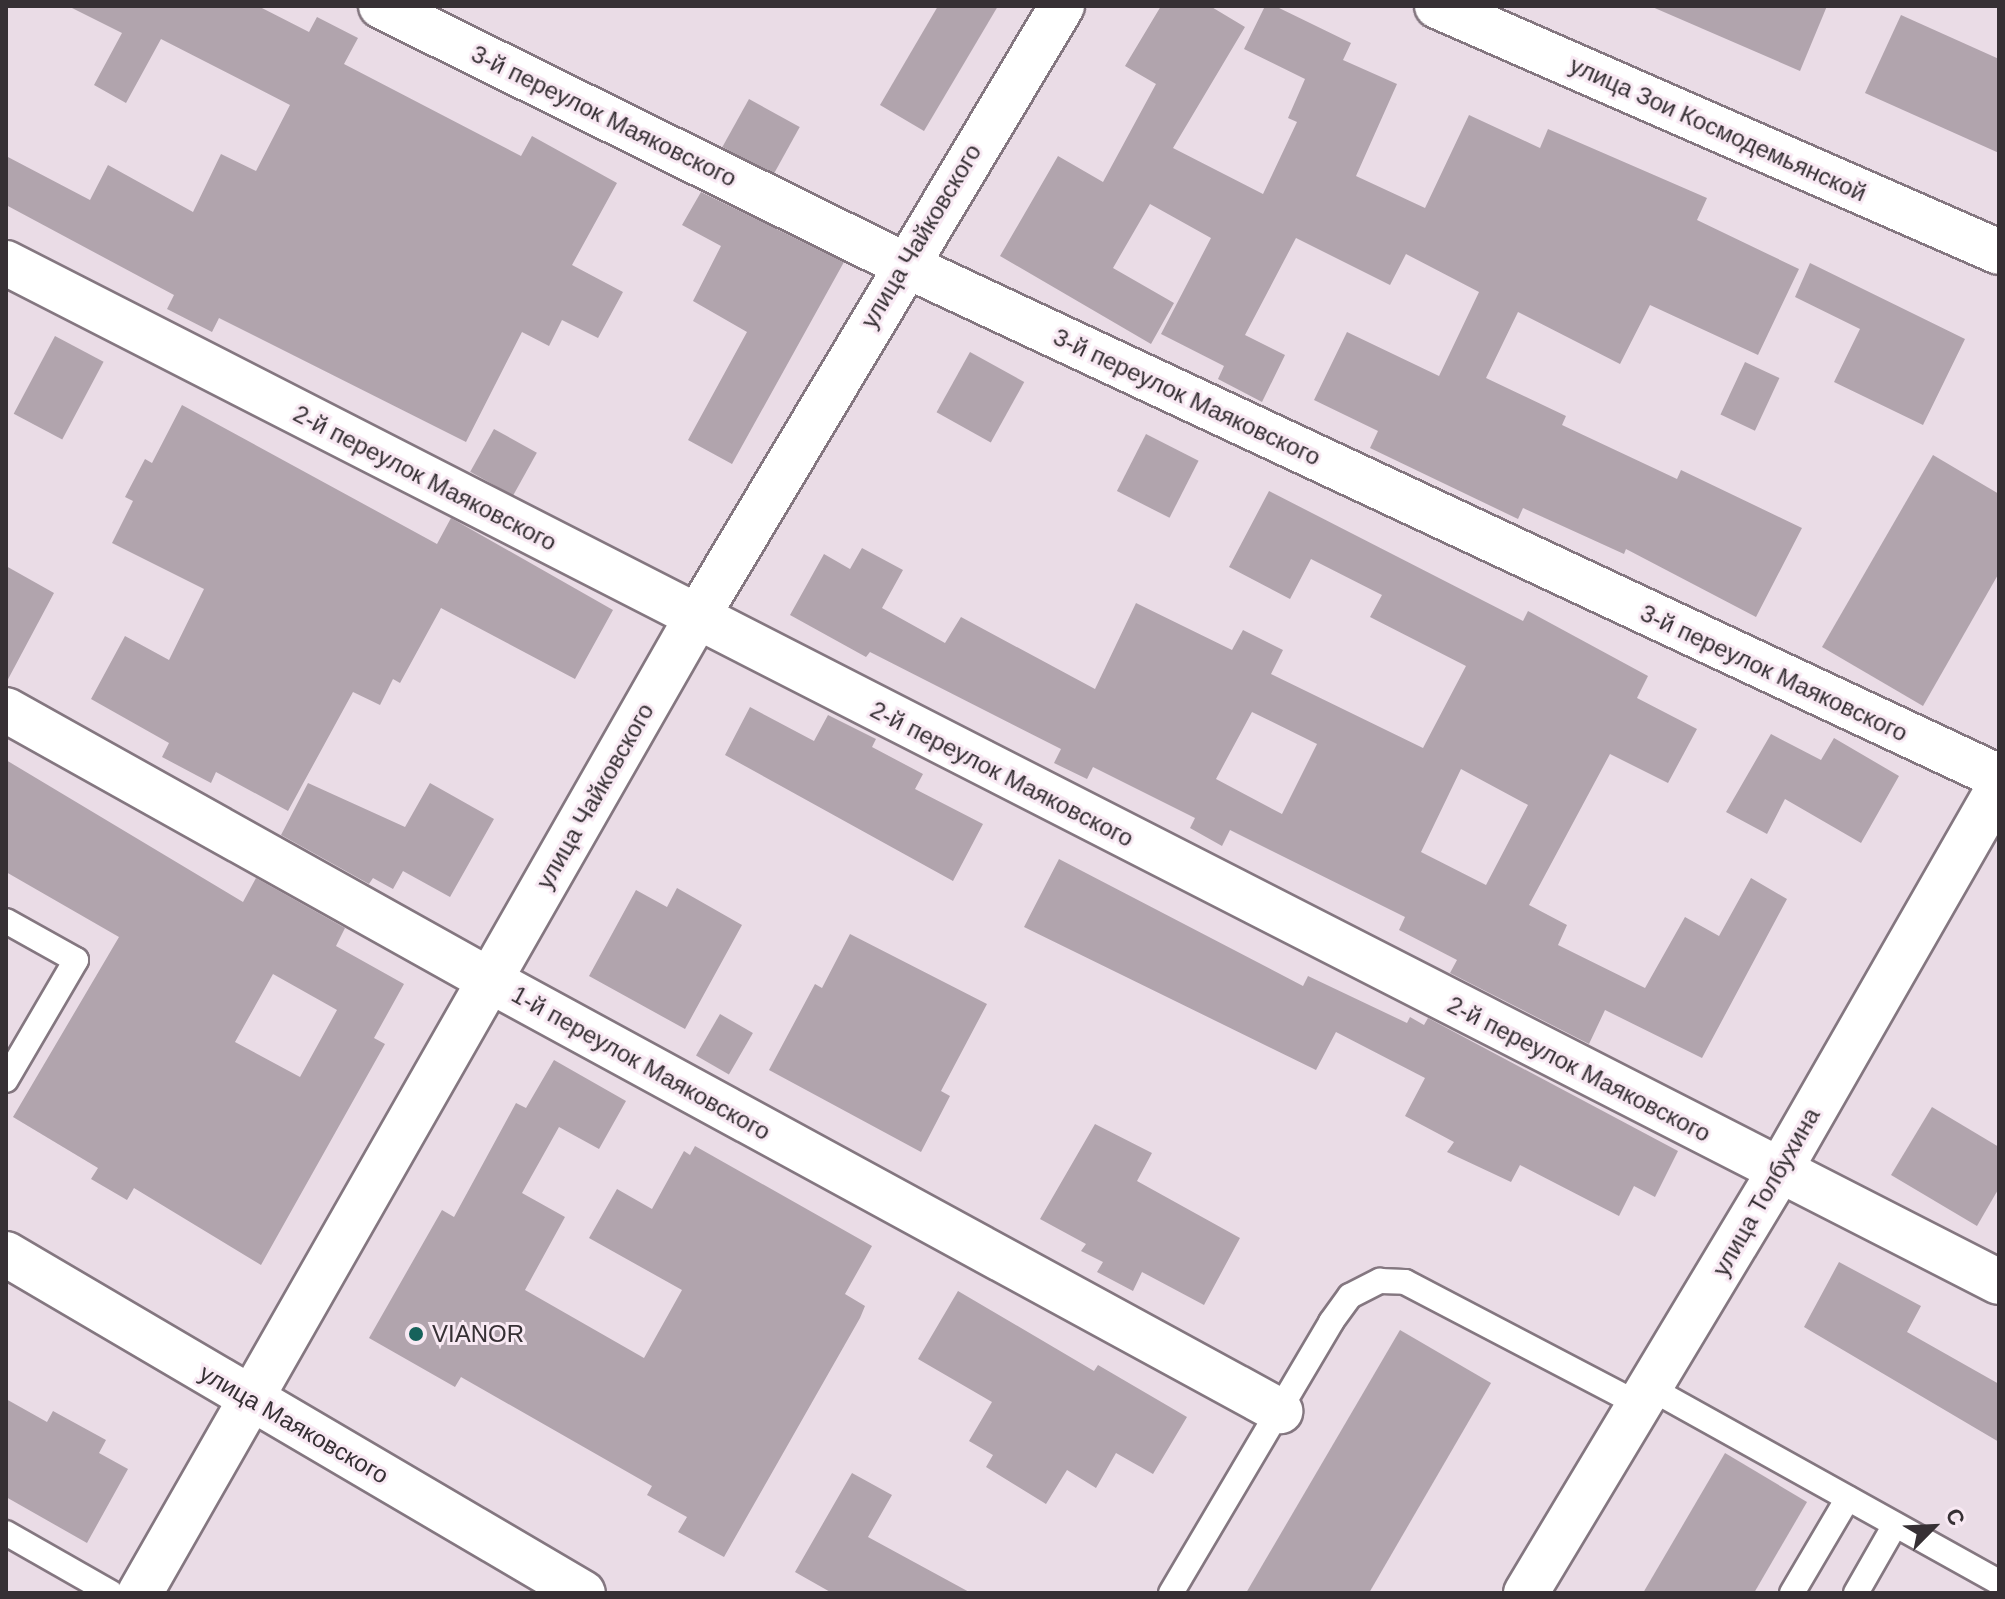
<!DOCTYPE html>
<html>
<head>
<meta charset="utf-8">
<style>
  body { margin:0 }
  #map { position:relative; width:2005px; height:1599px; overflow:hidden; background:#eadce6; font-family:Helvetica,sans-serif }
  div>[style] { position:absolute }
  .building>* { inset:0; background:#b1a4ad; transform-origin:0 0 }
  .roads { filter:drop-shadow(2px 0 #847780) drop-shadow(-2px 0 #847780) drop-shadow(0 2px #847780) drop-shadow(0 -2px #847780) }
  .service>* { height:24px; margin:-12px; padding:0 12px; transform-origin:12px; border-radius:12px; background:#fff }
  .minor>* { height:44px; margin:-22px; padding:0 22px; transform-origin:22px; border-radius:22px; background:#fff }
  .tertiary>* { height:44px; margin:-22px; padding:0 22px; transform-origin:22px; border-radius:22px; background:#fff }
  .dots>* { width:22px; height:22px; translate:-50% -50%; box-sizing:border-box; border:4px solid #f8e9f3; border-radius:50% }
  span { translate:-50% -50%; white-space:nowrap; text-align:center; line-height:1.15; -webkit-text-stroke:6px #f8e9f3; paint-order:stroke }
  .street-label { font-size:24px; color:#363034 }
  .poi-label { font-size:24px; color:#363034 }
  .left { translate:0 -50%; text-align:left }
  .frame { position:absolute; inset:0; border:8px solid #363034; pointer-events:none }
  .north { position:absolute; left:1893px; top:1487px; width:80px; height:80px; -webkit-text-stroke:6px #f8e9f3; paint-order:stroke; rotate:66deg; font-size:22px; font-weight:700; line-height:32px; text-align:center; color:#363034 }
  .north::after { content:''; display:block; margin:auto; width:28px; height:36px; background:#363034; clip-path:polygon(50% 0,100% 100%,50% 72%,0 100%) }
</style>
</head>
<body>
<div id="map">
  <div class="building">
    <div style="clip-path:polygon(68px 6px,258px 6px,309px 32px,317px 17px,358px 38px,344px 64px,521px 156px,532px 136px,617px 183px,572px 265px,623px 292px,598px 338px,562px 320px,549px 346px,522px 332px,466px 442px,219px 318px,212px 332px,167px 309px,174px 295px,6px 205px,6px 156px,90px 200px,108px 165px,193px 212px,221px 154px,256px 171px,290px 105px,161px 39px,126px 103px,94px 85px,122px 33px)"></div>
    <div style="clip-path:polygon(938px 6px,998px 6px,924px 131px,880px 105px)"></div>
    <div style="clip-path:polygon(1161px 6px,1210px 6px,1245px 27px,1173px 148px,1263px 194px,1297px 122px,1288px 118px,1305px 79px,1244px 49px,1265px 6px,1275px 6px,1351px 43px,1343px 60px,1397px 84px,1356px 176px,1425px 208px,1469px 115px,1540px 148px,1548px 129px,1707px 198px,1697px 220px,1799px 269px,1758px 355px,1650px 305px,1620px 364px,1518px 312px,1486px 378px,1566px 416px,1562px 425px,1677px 479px,1681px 470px,1802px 528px,1756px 617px,1626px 549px,1624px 554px,1523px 508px,1518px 519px,1370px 448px,1378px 431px,1314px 400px,1347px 332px,1439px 376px,1479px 292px,1406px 254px,1390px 285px,1296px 238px,1245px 335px,1285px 355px,1262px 402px,1218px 379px,1224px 366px,1161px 334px,1211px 238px,1150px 204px,1113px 268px,1174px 303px,1151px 344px,1000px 256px,1058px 156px,1103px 182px,1156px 84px,1125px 66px)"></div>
    <div style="clip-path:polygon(1650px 6px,1827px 6px,1800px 71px)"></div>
    <div style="clip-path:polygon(1901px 15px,1999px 59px,1999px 153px,1865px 93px)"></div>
    <div style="left:749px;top:99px;width:58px;height:55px;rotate:29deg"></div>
    <div style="clip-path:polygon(701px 192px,844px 262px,732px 464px,688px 440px,747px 332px,693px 301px,721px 246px,682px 225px)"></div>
    <div style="clip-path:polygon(1810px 263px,1965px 339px,1923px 425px,1834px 382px,1860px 329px,1795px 297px)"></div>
    <div style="left:55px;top:336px;width:55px;height:88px;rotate:28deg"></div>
    <div style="left:970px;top:352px;width:62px;height:69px;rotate:29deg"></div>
    <div style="left:1745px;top:362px;width:38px;height:58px;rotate:25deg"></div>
    <div style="clip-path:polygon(182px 405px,437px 544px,451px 518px,613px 610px,575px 679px,441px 608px,400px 683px,393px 679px,380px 705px,353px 692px,288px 811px,216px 772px,211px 783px,162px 757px,169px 743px,91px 699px,125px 636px,169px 660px,204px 589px,112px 543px,133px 501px,125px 497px,145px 459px,152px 463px)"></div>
    <div style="left:494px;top:429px;width:49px;height:49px;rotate:29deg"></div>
    <div style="left:1146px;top:434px;width:59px;height:64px;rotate:27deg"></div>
    <div style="clip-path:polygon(1933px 455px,1999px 494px,1999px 573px,1923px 706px,1822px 647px)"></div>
    <div style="clip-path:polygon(evenodd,1269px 491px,1523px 621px,1528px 611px,1648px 676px,1637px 698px,1697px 729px,1668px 783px,1610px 754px,1529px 905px,1567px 925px,1558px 945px,1645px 988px,1685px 917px,1719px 936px,1751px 878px,1787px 899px,1702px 1058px,1605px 1010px,1589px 1044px,1450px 973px,1457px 960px,1399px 930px,1405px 917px,1230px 830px,1222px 846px,1190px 828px,1195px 818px,1093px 767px,1087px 779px,1054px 763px,1061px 749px,870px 652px,866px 657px,790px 615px,824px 554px,850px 569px,862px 548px,903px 570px,882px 608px,945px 643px,961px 617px,1095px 689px,1136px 603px,1232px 650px,1243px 630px,1283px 650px,1271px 674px,1423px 748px,1466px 666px,1370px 617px,1382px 595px,1311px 559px,1290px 599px,1229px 567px,1269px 491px,1252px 712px,1317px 744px,1282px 814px,1216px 779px,1252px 712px,1269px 491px,1461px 769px,1528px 805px,1486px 885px,1421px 852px,1461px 769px)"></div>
    <div style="clip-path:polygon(6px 566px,54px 593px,6px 683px)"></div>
    <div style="clip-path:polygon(750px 707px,814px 741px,828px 715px,876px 739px,872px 747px,923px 774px,915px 789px,983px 824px,953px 881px,725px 755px)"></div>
    <div style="clip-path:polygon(1771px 734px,1821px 760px,1834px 738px,1899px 776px,1861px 843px,1785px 799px,1767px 834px,1726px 812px)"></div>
    <div style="clip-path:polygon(evenodd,6px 760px,243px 902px,256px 878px,345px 928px,336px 946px,404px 984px,374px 1038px,385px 1044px,261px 1265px,134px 1188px,127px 1200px,91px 1179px,98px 1168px,13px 1117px,119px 937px,6px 872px,6px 760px,273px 974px,337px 1010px,300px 1077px,235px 1042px,273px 974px)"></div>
    <div style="clip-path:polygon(308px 783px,405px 827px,430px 783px,494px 819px,450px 897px,403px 871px,393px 889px,373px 878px,369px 884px,281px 835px)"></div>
    <div style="clip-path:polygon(1059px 859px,1303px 986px,1308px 976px,1407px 1023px,1410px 1017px,1424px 1025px,1428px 1018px,1678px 1151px,1655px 1197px,1634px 1186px,1619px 1216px,1520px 1165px,1511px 1182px,1447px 1152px,1454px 1142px,1405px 1116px,1425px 1078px,1336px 1032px,1316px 1070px,1024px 927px)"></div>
    <div style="clip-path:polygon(677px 888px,742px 925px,685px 1029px,589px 976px,636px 890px,667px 907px)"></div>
    <div style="clip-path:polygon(850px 934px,987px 1004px,941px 1091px,950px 1096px,921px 1152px,769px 1070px,815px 984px,822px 988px)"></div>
    <div style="left:720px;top:1014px;width:38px;height:48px;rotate:30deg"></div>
    <div style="clip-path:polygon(554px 1060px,626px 1101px,599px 1149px,559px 1127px,522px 1193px,565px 1217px,525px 1290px,644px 1358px,682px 1290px,589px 1238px,617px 1189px,652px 1209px,684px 1151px,690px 1155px,695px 1146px,872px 1246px,845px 1294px,865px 1306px,860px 1318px,724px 1557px,678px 1532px,687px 1517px,647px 1495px,652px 1486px,461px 1377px,455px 1387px,369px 1338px,442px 1210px,454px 1217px,516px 1103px,526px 1108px)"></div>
    <div style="clip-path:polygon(1932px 1107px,1999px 1147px,1999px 1188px,1977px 1226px,1891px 1175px)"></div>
    <div style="clip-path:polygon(1095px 1124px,1152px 1153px,1137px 1181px,1240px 1238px,1204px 1305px,1142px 1272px,1133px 1291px,1097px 1272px,1103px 1262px,1081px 1251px,1086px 1244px,1040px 1219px)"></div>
    <div style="clip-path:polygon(1839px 1262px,1921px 1306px,1907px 1332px,1999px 1384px,1999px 1442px,1804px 1327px)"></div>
    <div style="clip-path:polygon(958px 1291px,1094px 1371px,1098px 1365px,1187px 1417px,1153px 1474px,1116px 1453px,1096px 1488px,1067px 1470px,1046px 1504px,986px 1467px,993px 1455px,969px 1441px,992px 1402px,918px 1359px)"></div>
    <div style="clip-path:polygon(1400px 1330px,1491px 1383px,1369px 1593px,1246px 1593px)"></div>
    <div style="clip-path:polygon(6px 1399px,47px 1422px,53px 1411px,106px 1440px,99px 1453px,128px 1469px,87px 1543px,6px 1497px)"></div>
    <div style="clip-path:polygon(1725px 1453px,1807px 1502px,1754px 1593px,1643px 1593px)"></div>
    <div style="clip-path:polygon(852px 1473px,892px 1495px,868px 1537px,971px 1593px,832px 1593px,795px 1572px)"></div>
  </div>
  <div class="roads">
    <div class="service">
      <div style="left:6px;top:921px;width:80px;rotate:29.1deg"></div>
      <div style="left:76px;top:960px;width:139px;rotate:120.3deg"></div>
      <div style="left:1650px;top:1388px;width:399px;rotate:29.1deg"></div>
      <div style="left:6px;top:1533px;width:121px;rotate:29.7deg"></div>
      <div style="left:1171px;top:1593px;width:315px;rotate:-59.4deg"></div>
      <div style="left:1331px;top:1322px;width:32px;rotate:-54deg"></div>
      <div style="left:1350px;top:1296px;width:34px;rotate:-27deg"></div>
      <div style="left:1380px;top:1281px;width:25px;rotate:2deg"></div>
      <div style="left:1405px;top:1282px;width:265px;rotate:27.6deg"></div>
      <div style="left:1792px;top:1593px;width:110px;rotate:-59.5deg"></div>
      <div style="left:1856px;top:1593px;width:78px;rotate:-60.2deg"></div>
    </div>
    <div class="minor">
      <div style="left:381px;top:6px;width:582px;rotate:26.3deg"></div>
      <div style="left:903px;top:264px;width:1210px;rotate:25.08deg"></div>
      <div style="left:1437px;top:6px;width:613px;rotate:23.64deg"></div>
      <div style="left:6px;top:263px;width:2238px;rotate:27.08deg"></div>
      <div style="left:6px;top:710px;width:556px;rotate:29.19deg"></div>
      <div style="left:491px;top:981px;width:899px;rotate:28.59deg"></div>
      <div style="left:140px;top:1593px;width:1124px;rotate:-60.29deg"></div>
      <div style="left:697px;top:617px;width:712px;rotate:-59.15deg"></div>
      <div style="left:1526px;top:1593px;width:496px;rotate:-59deg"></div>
      <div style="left:1781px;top:1168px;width:439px;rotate:-60.2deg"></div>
    </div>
    <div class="tertiary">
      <div style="left:6px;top:1254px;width:669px;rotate:30.44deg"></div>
    </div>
  </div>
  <div class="dots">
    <div style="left:416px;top:1334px;background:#16625b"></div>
  </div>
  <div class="street-label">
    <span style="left:604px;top:116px;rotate:26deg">3-й переулок Маяковского</span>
    <span style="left:1718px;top:129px;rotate:24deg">улица Зои Космодемьянской</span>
    <span style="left:921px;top:236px;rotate:-59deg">улица Чайковского</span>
    <span style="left:1187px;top:397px;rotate:25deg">3-й переулок Маяковского</span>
    <span style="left:425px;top:478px;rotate:27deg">2-й переулок Маяковского</span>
    <span style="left:1774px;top:673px;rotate:25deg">3-й переулок Маяковского</span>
    <span style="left:1002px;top:774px;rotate:27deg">2-й переулок Маяковского</span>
    <span style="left:595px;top:796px;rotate:-60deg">улица Чайковского</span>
    <span style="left:641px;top:1063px;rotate:29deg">1-й переулок Маяковского</span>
    <span style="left:1579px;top:1069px;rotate:27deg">2-й переулок Маяковского</span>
    <span style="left:1766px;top:1192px;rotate:-60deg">улица Толбухина</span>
    <span style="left:294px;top:1424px;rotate:30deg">улица Маяковского</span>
  </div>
  <div class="poi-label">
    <span class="left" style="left:432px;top:1334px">VIANOR</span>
  </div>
  <div class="frame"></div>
  <div class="north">С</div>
</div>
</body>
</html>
